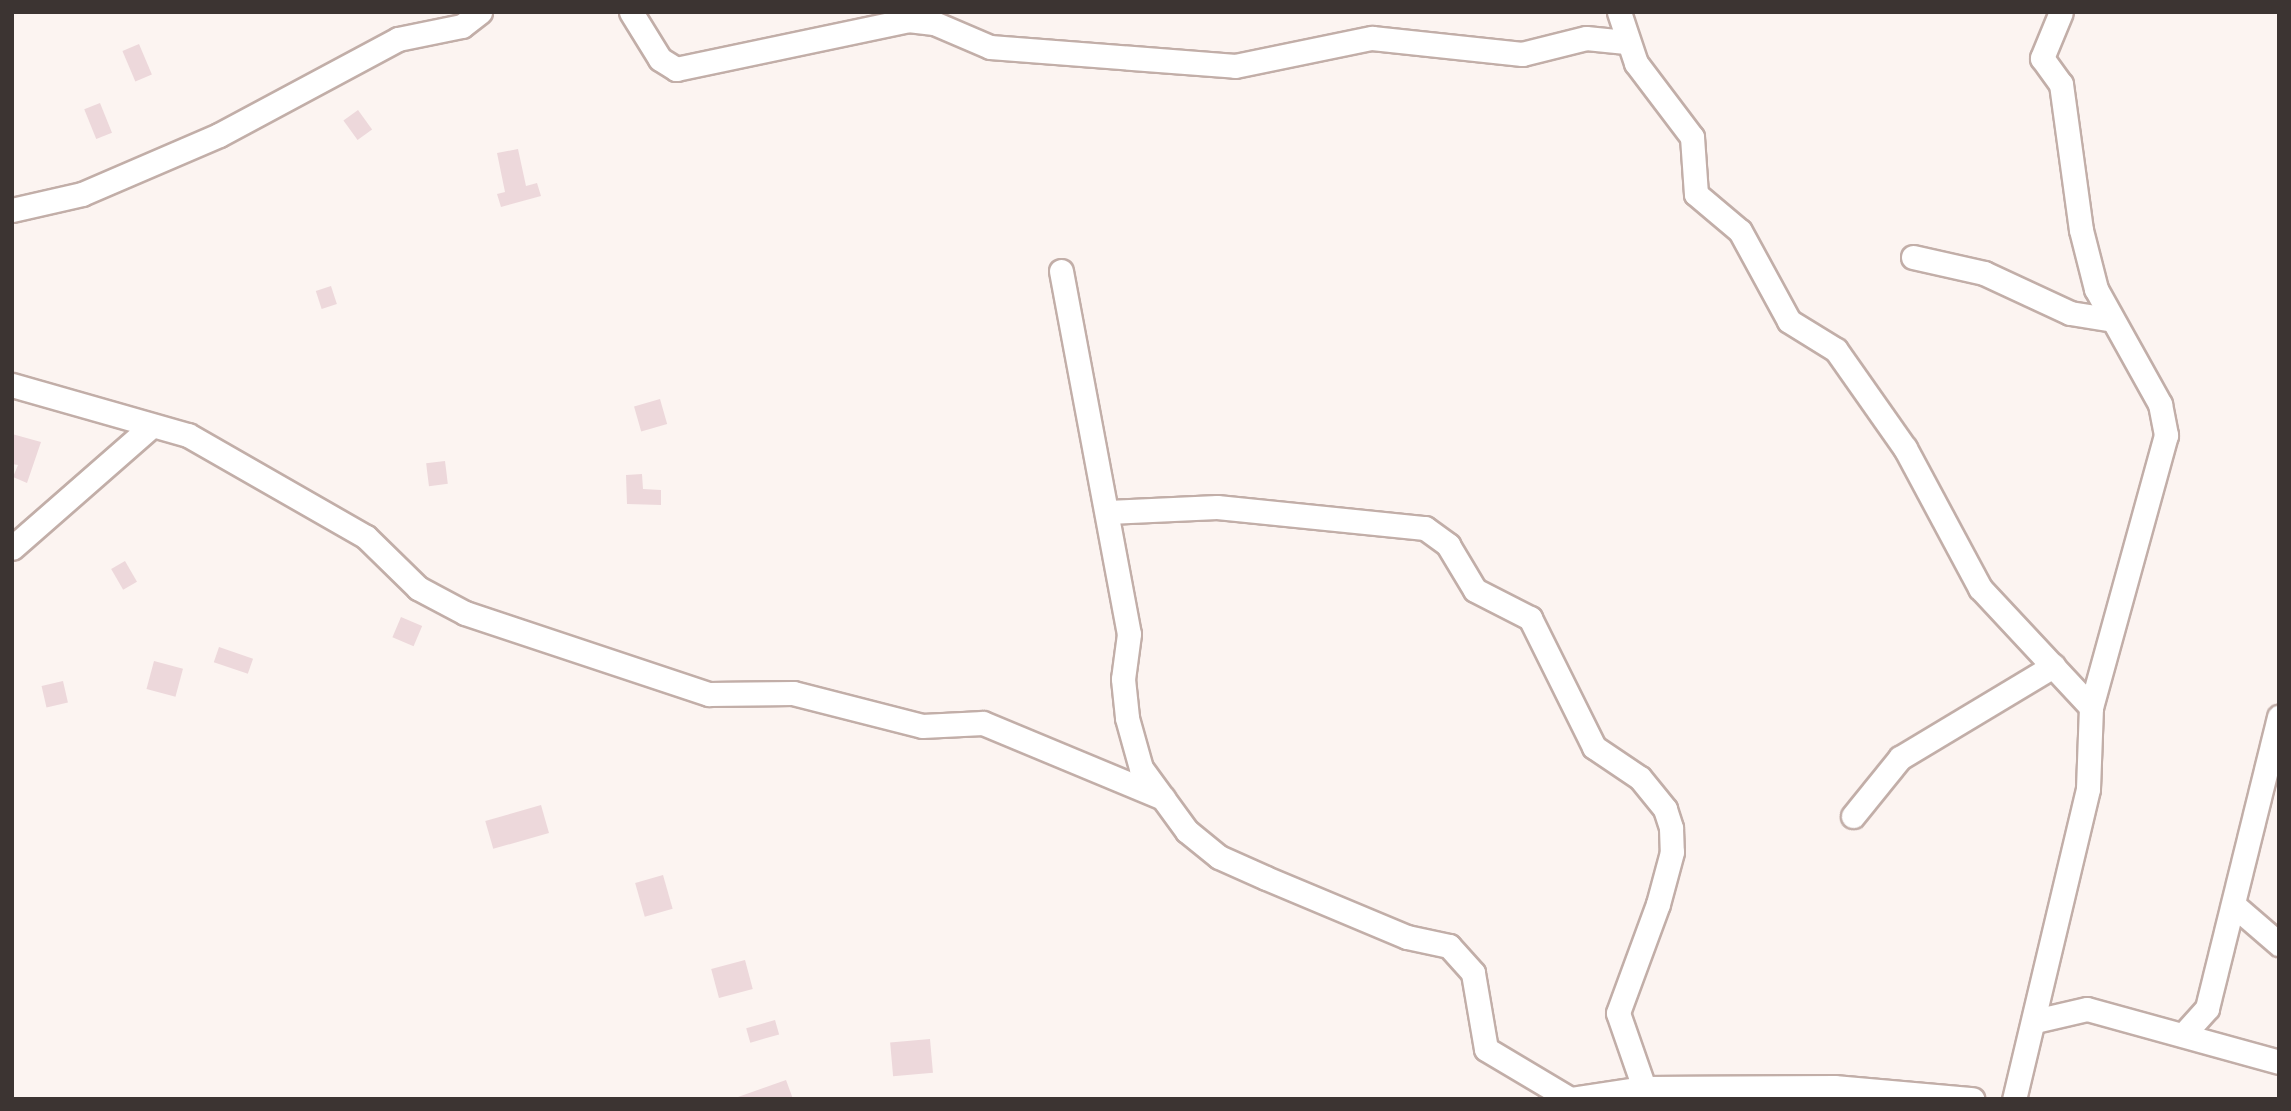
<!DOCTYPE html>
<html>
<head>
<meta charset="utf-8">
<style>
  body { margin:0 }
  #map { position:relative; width:2291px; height:1111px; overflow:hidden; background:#fcf4f1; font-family:Raleway,sans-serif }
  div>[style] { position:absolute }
  .building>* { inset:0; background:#edd8db; transform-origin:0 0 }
  .roads { filter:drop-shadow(2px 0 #c2aea8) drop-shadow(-2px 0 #c2aea8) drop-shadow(0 2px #c2aea8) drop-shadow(0 -2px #c2aea8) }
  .minor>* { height:23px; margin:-11.5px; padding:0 11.5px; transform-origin:11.5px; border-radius:11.5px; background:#fff }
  span { translate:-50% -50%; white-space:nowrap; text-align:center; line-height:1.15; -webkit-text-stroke:5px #fcf4f1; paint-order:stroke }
  .frame { position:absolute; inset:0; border:14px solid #3c3432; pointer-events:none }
</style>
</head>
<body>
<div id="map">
  <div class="building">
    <div style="left:139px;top:44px;width:33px;height:18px;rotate:67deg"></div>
    <div style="left:100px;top:103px;width:32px;height:17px;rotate:68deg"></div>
    <div style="left:358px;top:110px;width:24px;height:18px;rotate:54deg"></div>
    <div style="clip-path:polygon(518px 149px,526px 186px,537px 183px,541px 196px,501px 207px,497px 194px,505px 192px,497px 153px)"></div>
    <div style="left:331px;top:286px;width:19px;height:16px;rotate:72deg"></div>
    <div style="left:660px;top:399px;width:26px;height:27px;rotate:74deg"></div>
    <div style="clip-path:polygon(12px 434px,41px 442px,27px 483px,13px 477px,18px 465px,12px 464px)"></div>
    <div style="left:445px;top:461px;width:23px;height:19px;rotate:83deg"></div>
    <div style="clip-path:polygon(642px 474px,643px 489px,661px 490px,661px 505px,627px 504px,626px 475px)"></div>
    <div style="left:125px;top:561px;width:24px;height:16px;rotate:60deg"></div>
    <div style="left:401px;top:617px;width:23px;height:22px;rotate:23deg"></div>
    <div style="left:219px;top:647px;width:36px;height:16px;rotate:19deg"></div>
    <div style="left:154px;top:661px;width:30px;height:29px;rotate:15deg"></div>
    <div style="left:63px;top:681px;width:22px;height:22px;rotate:77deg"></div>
    <div style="left:541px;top:805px;width:29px;height:58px;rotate:74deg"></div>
    <div style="left:663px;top:875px;width:35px;height:29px;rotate:74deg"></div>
    <div style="left:745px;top:960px;width:30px;height:35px;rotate:75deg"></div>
    <div style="left:775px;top:1020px;width:15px;height:30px;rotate:74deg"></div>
    <div style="left:930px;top:1039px;width:34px;height:40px;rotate:85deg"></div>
    <div style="clip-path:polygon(786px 1080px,793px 1099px,739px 1099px,738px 1097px)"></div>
  </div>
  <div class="roads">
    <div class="minor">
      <div style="left:631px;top:12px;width:55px;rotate:58.3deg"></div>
      <div style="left:660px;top:59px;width:19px;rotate:32deg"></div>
      <div style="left:676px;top:69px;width:237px;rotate:-11.9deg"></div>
      <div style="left:908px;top:20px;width:26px;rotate:7deg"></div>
      <div style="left:934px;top:23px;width:61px;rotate:23.2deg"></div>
      <div style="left:990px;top:47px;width:246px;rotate:4.4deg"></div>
      <div style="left:1235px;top:66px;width:140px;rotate:-11.6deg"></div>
      <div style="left:1372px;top:38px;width:151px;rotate:6.1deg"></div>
      <div style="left:1522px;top:54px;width:66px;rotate:-14deg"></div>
      <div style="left:1586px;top:38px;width:40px;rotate:5.7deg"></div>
      <div style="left:1619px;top:12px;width:54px;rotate:71.6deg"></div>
      <div style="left:1636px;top:63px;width:93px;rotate:52.9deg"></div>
      <div style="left:1692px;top:137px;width:57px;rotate:86deg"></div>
      <div style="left:1696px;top:194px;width:57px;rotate:40.1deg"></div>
      <div style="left:1740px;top:231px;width:102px;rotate:61.4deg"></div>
      <div style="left:1789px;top:321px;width:55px;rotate:31.7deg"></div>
      <div style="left:1836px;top:350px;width:120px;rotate:54.9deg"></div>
      <div style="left:1905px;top:448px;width:159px;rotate:61.8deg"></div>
      <div style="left:1980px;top:588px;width:163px;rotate:47deg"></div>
      <div style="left:2091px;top:707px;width:82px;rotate:92.1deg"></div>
      <div style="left:2088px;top:789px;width:319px;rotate:103.4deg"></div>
      <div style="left:2061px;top:12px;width:50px;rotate:112.4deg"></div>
      <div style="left:2042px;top:58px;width:32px;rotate:54deg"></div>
      <div style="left:2061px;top:84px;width:147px;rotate:82.2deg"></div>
      <div style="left:2081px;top:230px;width:61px;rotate:75.7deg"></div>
      <div style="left:2096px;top:289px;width:132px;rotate:60.9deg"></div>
      <div style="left:2160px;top:404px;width:32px;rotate:79deg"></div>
      <div style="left:2166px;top:435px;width:282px;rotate:105.4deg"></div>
      <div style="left:12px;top:210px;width:72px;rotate:-12.9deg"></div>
      <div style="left:82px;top:194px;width:149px;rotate:-23.3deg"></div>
      <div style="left:219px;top:135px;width:203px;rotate:-28.2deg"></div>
      <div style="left:398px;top:39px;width:65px;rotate:-11.5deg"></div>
      <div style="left:462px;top:26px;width:23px;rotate:-38deg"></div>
      <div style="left:1913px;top:257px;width:73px;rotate:12.7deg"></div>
      <div style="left:1984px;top:273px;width:95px;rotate:24.9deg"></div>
      <div style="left:2070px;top:313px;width:39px;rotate:9deg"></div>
      <div style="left:1061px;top:271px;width:369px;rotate:79.4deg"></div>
      <div style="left:1129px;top:634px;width:45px;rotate:97.6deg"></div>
      <div style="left:1123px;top:679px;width:39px;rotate:84deg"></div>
      <div style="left:1127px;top:718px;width:52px;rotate:74.4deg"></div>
      <div style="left:1141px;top:768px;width:78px;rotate:53.9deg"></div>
      <div style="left:1187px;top:831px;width:41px;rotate:39.1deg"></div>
      <div style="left:1219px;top:857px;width:51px;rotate:24.1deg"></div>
      <div style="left:1266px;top:878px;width:153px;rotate:22.7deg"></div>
      <div style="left:1407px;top:937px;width:43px;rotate:12.1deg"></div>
      <div style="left:1449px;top:946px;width:36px;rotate:48deg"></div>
      <div style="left:1473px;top:973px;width:77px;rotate:80.3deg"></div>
      <div style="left:1486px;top:1049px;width:98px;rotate:30.8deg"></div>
      <div style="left:1570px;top:1099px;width:75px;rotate:-8.5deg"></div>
      <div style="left:1644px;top:1088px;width:190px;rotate:-0.3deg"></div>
      <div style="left:1834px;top:1087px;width:139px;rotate:5deg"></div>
      <div style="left:12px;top:385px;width:183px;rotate:15.9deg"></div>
      <div style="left:188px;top:435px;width:205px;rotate:29.8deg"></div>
      <div style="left:366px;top:537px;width:73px;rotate:44.4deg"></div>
      <div style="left:418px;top:588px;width:53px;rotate:28deg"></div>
      <div style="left:465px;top:613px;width:257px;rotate:18.4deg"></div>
      <div style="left:709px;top:694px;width:84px;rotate:-0.7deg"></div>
      <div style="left:793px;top:693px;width:133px;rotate:14.3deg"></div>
      <div style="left:922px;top:726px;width:61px;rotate:-2.8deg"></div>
      <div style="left:983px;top:723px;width:195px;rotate:22.6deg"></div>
      <div style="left:1108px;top:512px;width:109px;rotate:-2.6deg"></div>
      <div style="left:1217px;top:507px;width:209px;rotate:5.8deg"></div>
      <div style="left:1425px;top:528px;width:29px;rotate:36deg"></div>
      <div style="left:1448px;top:545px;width:52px;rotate:59deg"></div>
      <div style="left:1475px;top:590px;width:62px;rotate:27deg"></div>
      <div style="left:1530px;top:618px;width:144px;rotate:63.6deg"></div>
      <div style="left:1594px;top:747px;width:55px;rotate:34deg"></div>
      <div style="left:1640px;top:778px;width:40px;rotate:51deg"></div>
      <div style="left:1665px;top:809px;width:20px;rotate:72deg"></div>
      <div style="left:1671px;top:828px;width:24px;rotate:88deg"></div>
      <div style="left:1672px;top:852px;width:54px;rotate:105.1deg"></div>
      <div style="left:1658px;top:904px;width:116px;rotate:110.2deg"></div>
      <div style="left:1618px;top:1013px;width:91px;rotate:70.8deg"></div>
      <div style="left:12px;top:548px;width:184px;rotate:-41.2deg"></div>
      <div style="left:1853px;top:816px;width:75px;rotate:-51deg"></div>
      <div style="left:1900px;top:758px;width:179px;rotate:-31deg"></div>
      <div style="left:2236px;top:907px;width:57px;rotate:40.7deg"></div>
      <div style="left:2035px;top:1021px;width:53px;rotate:-13deg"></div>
      <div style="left:2087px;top:1009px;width:199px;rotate:15.4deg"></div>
      <div style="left:2183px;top:1035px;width:36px;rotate:-48deg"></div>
      <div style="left:2207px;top:1008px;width:300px;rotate:-76.1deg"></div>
    </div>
  </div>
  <div class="frame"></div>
</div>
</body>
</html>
